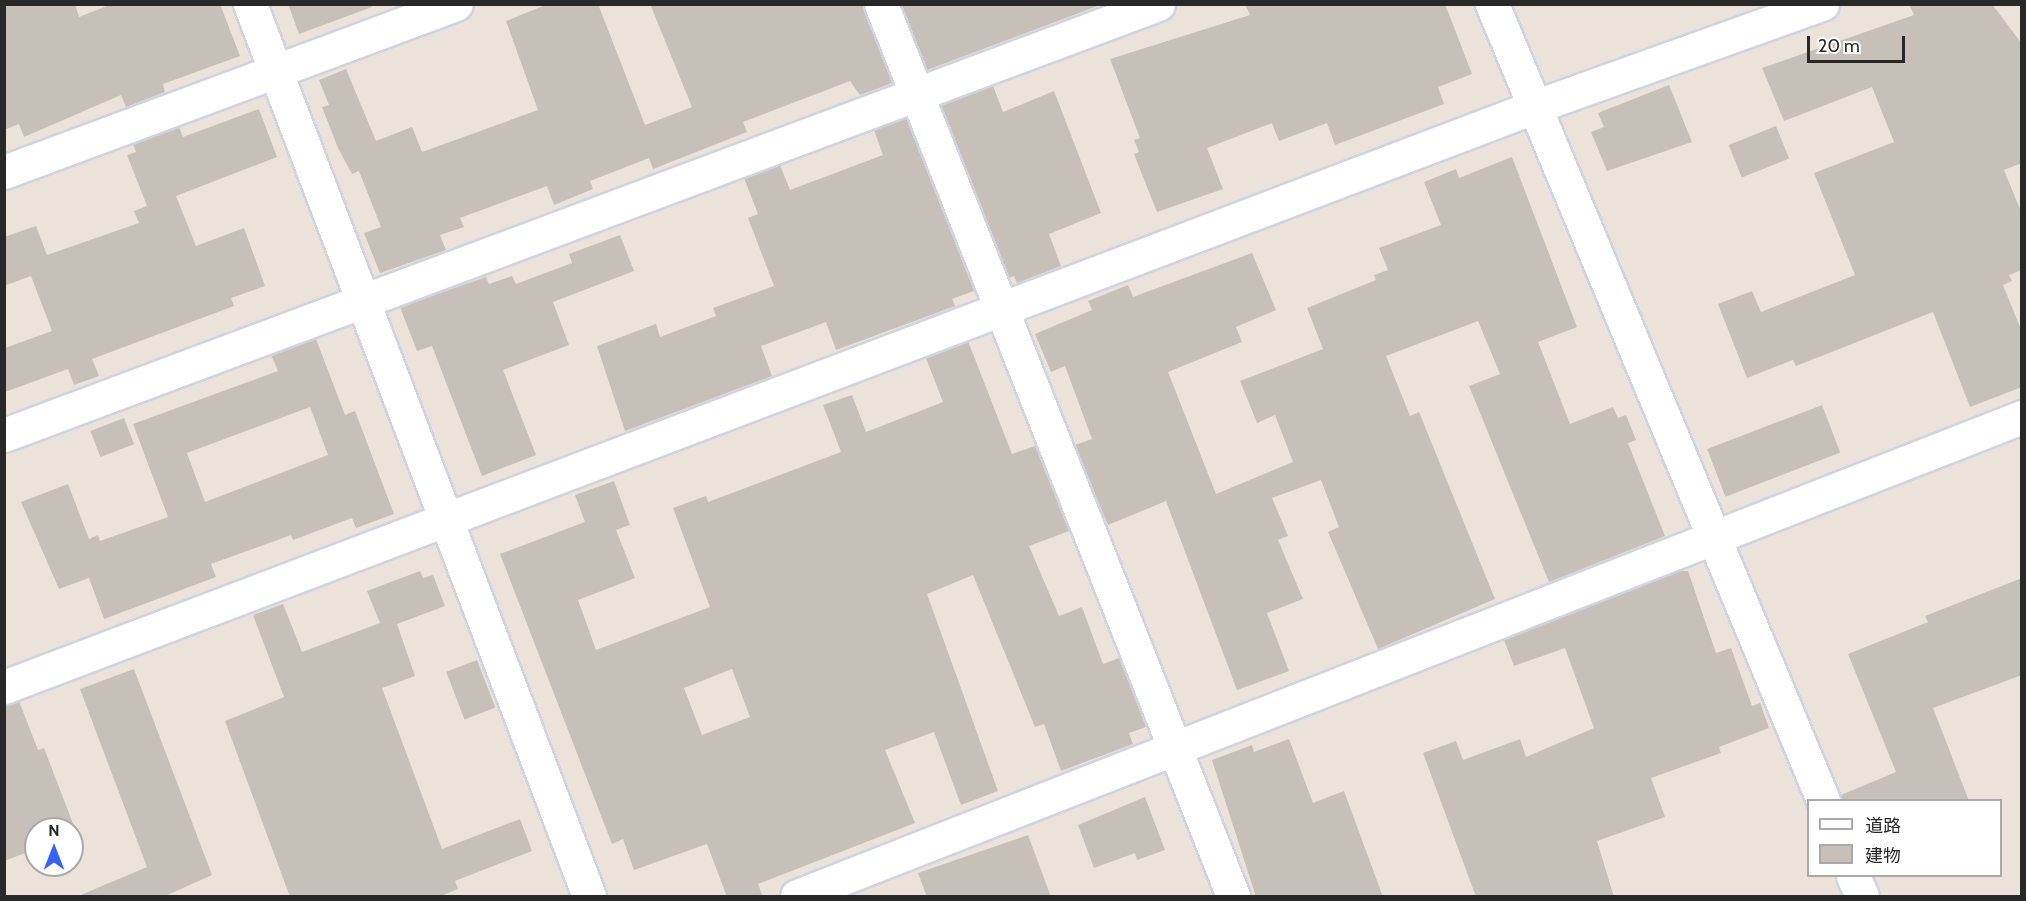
<!DOCTYPE html>
<html>
<head>
<meta charset="utf-8">
<style>
  body { margin:0 }
  #map { position:relative; width:2026px; height:901px; overflow:hidden; background:#ebe3d9; font-family:Cabin,"Noto Sans JP",sans-serif }
  div>[style] { position:absolute }
  .building>* { inset:0; background:#c6c0b9; transform-origin:0 0 }
  .roads { filter:drop-shadow(2px 0 #cfd3e2) drop-shadow(-2px 0 #cfd3e2) drop-shadow(0 2px #cfd3e2) drop-shadow(0 -2px #cfd3e2) }
  .minor>* { height:33px; margin:-16.5px; padding:0 16.5px; transform-origin:16.5px; border-radius:16.5px; background:#fff }
  span { translate:-50% -50%; white-space:nowrap; text-align:center; line-height:1.15; -webkit-text-stroke:4.5px #fff; paint-order:stroke }
  .frame { position:absolute; inset:0; border:6px solid #282828; pointer-events:none }
  .legend { position:absolute; left:1807px; top:799px; width:195px; height:78px; box-sizing:border-box; background:#fff; border:2px solid #a9a9a9; margin:0; padding:8px 10px; list-style:none; font-size:18px; color:#282828 }
  .legend li { display:flex; align-items:center; gap:12px; height:30px }
  .legend b { width:30px; border:2px solid #a9a9a9 }
  .north { position:absolute; left:24px; top:817px; width:60px; height:60px; box-sizing:border-box; background:#fff; border:2px solid #a9a9a9; border-radius:50%; rotate:0deg; font-size:16px; font-weight:700; line-height:24px; text-align:center; color:#282828 }
  .north::after { content:''; display:block; margin:auto; width:21px; height:27px; background:#3463fe; clip-path:polygon(50% 0,100% 100%,50% 72%,0 100%) }
  .scale { position:absolute; left:1807px; top:36px; width:98px; height:27px; box-sizing:border-box; border:3px solid #282828; border-top:0; padding-left:8px; font-size:18px; line-height:21px; white-space:nowrap; color:#282828; -webkit-text-stroke:4px #fff; paint-order:stroke }
</style>
</head>
<body>
<div id="map">
  <div class="building">
    <div style="clip-path:polygon(4px 4px,75px 4px,79px 17px,112px 4px,220px 4px,240px 56px,163px 84px,165px 92px,126px 107px,121px 95px,24px 137px,19px 124px,4px 130px)"></div>
    <div style="clip-path:polygon(288px 4px,372px 4px,372px 7px,299px 34px)"></div>
    <div style="clip-path:polygon(548px 4px,598px 4px,645px 125px,692px 107px,650px 4px,863px 4px,892px 83px,860px 95px,850px 81px,743px 122px,747px 132px,653px 169px,649px 158px,590px 181px,593px 189px,554px 205px,547px 186px,460px 218px,464px 227px,440px 235px,446px 250px,380px 273px,364px 233px,381px 227px,359px 171px,352px 174px,338px 148px,322px 107px,329px 105px,319px 80px,346px 69px,376px 141px,412px 127px,422px 152px,538px 110px,506px 21px)"></div>
    <div style="clip-path:polygon(901px 4px,1103px 4px,927px 70px)"></div>
    <div style="clip-path:polygon(1245px 4px,1445px 4px,1472px 74px,1438px 87px,1444px 104px,1335px 145px,1327px 123px,1279px 141px,1272px 123px,1207px 148px,1223px 189px,1157px 212px,1134px 154px,1139px 152px,1134px 140px,1140px 138px,1110px 59px,1250px 15px)"></div>
    <div style="clip-path:polygon(1909px 4px,1992px 4px,2022px 44px,2022px 163px,2004px 170px,2022px 214px,2022px 270px,2009px 275px,2012px 281px,2003px 285px,2022px 332px,2022px 387px,1970px 407px,1933px 312px,1796px 366px,1793px 360px,1747px 378px,1718px 304px,1752px 291px,1761px 312px,1855px 275px,1814px 173px,1894px 142px,1872px 87px,1784px 121px,1762px 68px,1914px 15px)"></div>
    <div style="clip-path:polygon(1669px 85px,1692px 142px,1607px 171px,1591px 132px,1604px 127px,1598px 113px)"></div>
    <div style="clip-path:polygon(993px 86px,1003px 112px,1054px 91px,1101px 213px,1049px 234px,1061px 266px,1017px 283px,1014px 276px,1009px 278px,941px 105px)"></div>
    <div style="clip-path:polygon(259px 109px,277px 157px,176px 196px,196px 246px,244px 228px,265px 286px,231px 298px,234px 306px,92px 359px,99px 376px,74px 385px,68px 369px,5px 392px,5px 348px,52px 331px,31px 276px,4px 286px,4px 237px,36px 226px,47px 255px,139px 223px,134px 211px,147px 206px,127px 155px,136px 152px,133px 144px,179px 127px,183px 137px)"></div>
    <div style="clip-path:polygon(906px 118px,974px 291px,952px 299px,955px 306px,836px 350px,826px 322px,761px 346px,772px 376px,625px 431px,597px 346px,656px 324px,660px 337px,716px 316px,713px 308px,774px 286px,748px 218px,758px 214px,744px 178px,780px 165px,790px 190px,883px 155px,874px 130px)"></div>
    <div style="left:1776px;top:126px;width:35px;height:51px;rotate:68deg"></div>
    <div style="clip-path:polygon(1512px 157px,1577px 327px,1538px 342px,1570px 424px,1613px 407px,1618px 418px,1626px 415px,1636px 440px,1628px 443px,1665px 536px,1549px 582px,1469px 386px,1500px 374px,1478px 321px,1386px 356px,1410px 416px,1419px 412px,1495px 599px,1378px 649px,1328px 532px,1339px 527px,1321px 480px,1272px 498px,1288px 536px,1278px 540px,1303px 599px,1267px 613px,1289px 671px,1237px 690px,1166px 501px,1108px 525px,1075px 445px,1092px 439px,1065px 366px,1051px 372px,1035px 334px,1092px 310px,1088px 301px,1128px 285px,1133px 297px,1252px 253px,1276px 310px,1236px 327px,1242px 342px,1168px 372px,1216px 494px,1293px 462px,1275px 415px,1257px 423px,1240px 381px,1323px 349px,1307px 308px,1376px 280px,1374px 275px,1388px 270px,1379px 248px,1441px 225px,1424px 182px,1456px 169px,1459px 178px)"></div>
    <div style="clip-path:polygon(620px 235px,634px 271px,553px 302px,569px 345px,503px 370px,536px 455px,482px 476px,432px 346px,417px 351px,400px 307px,486px 277px,489px 284px,512px 276px,516px 284px,572px 263px,569px 254px)"></div>
    <div style="clip-path:polygon(evenodd,316px 339px,345px 415px,355px 411px,394px 514px,356px 528px,352px 518px,293px 540px,291px 535px,211px 564px,216px 577px,104px 619px,89px 578px,59px 589px,21px 502px,68px 484px,89px 539px,98px 535px,100px 541px,168px 517px,133px 424px,278px 371px,271px 355px,316px 339px,310px 407px,328px 455px,205px 502px,187px 453px,310px 407px)"></div>
    <div style="clip-path:polygon(evenodd,968px 341px,1012px 454px,1035px 446px,1069px 531px,1029px 546px,1059px 616px,1082px 607px,1103px 664px,1119px 658px,1146px 727px,1129px 733px,1133px 744px,1061px 771px,1044px 724px,1035px 727px,973px 575px,927px 594px,998px 791px,961px 805px,934px 732px,885px 750px,915px 823px,758px 884px,763px 897px,727px 897px,707px 844px,634px 870px,623px 839px,612px 844px,500px 554px,585px 522px,575px 495px,614px 481px,630px 525px,616px 530px,635px 578px,578px 600px,596px 650px,710px 607px,673px 508px,706px 496px,708px 502px,841px 452px,823px 405px,852px 395px,866px 432px,943px 402px,926px 358px,968px 341px,732px 669px,750px 717px,702px 735px,684px 688px,732px 669px)"></div>
    <div style="left:1822px;top:405px;width:51px;height:123px;rotate:69deg"></div>
    <div style="left:124px;top:418px;width:28px;height:36px;rotate:69deg"></div>
    <div style="clip-path:polygon(420px 571px,423px 578px,433px 575px,445px 606px,397px 624px,415px 676px,382px 688px,442px 849px,520px 819px,532px 851px,455px 881px,458px 889px,439px 897px,290px 897px,225px 721px,284px 697px,253px 615px,283px 604px,302px 652px,380px 623px,367px 591px)"></div>
    <div style="clip-path:polygon(1679px 571px,1688px 571px,1716px 653px,1731px 648px,1752px 706px,1760px 703px,1769px 728px,1719px 747px,1721px 753px,1651px 778px,1665px 817px,1597px 841px,1614px 897px,1476px 897px,1423px 753px,1456px 741px,1463px 760px,1520px 739px,1526px 757px,1594px 728px,1565px 648px,1514px 666px,1504px 640px)"></div>
    <div style="clip-path:polygon(2022px 578px,2022px 675px,1933px 708px,1969px 801px,1841px 801px,1841px 795px,1896px 772px,1848px 654px,1928px 622px,1925px 616px)"></div>
    <div style="left:477px;top:660px;width:51px;height:33px;rotate:69deg"></div>
    <div style="clip-path:polygon(134px 669px,212px 875px,163px 897px,76px 897px,147px 867px,80px 689px)"></div>
    <div style="clip-path:polygon(19px 701px,38px 750px,44px 748px,75px 829px,36px 829px,36px 849px,4px 861px,4px 705px)"></div>
    <div style="clip-path:polygon(1289px 739px,1313px 803px,1344px 791px,1383px 897px,1256px 897px,1212px 760px,1252px 745px,1254px 752px)"></div>
    <div style="clip-path:polygon(1145px 797px,1165px 850px,1137px 860px,1135px 853px,1094px 868px,1078px 825px)"></div>
    <div style="clip-path:polygon(1028px 835px,1051px 897px,927px 897px,918px 873px)"></div>
  </div>
  <div class="roads">
    <div class="minor">
      <div style="left:250px;top:4px;width:954px;rotate:69.19deg"></div>
      <div style="left:881px;top:4px;width:959px;rotate:68.46deg"></div>
      <div style="left:1492px;top:4px;width:862px;rotate:67.42deg"></div>
      <div style="left:4px;top:172px;width:482px;rotate:-20.4deg"></div>
      <div style="left:4px;top:435px;width:1232px;rotate:-20.48deg"></div>
      <div style="left:4px;top:687px;width:1636px;rotate:-20.76deg"></div>
      <div style="left:1534px;top:107px;width:306px;rotate:-19.7deg"></div>
      <div style="left:1853px;top:876px;width:22px;rotate:66deg"></div>
      <div style="left:797px;top:896px;width:1315px;rotate:-21.36deg"></div>
    </div>
  </div>
  <div class="frame"></div>
  <ul class="legend">
  <li><b style="height:8px;background:#fff"></b>道路</li>
  <li><b style="height:16px;background:#c6c0b9"></b>建物</li>
  </ul>
  <div class="north">N</div>
  <div class="scale">20 m</div>
</div>
</body>
</html>
